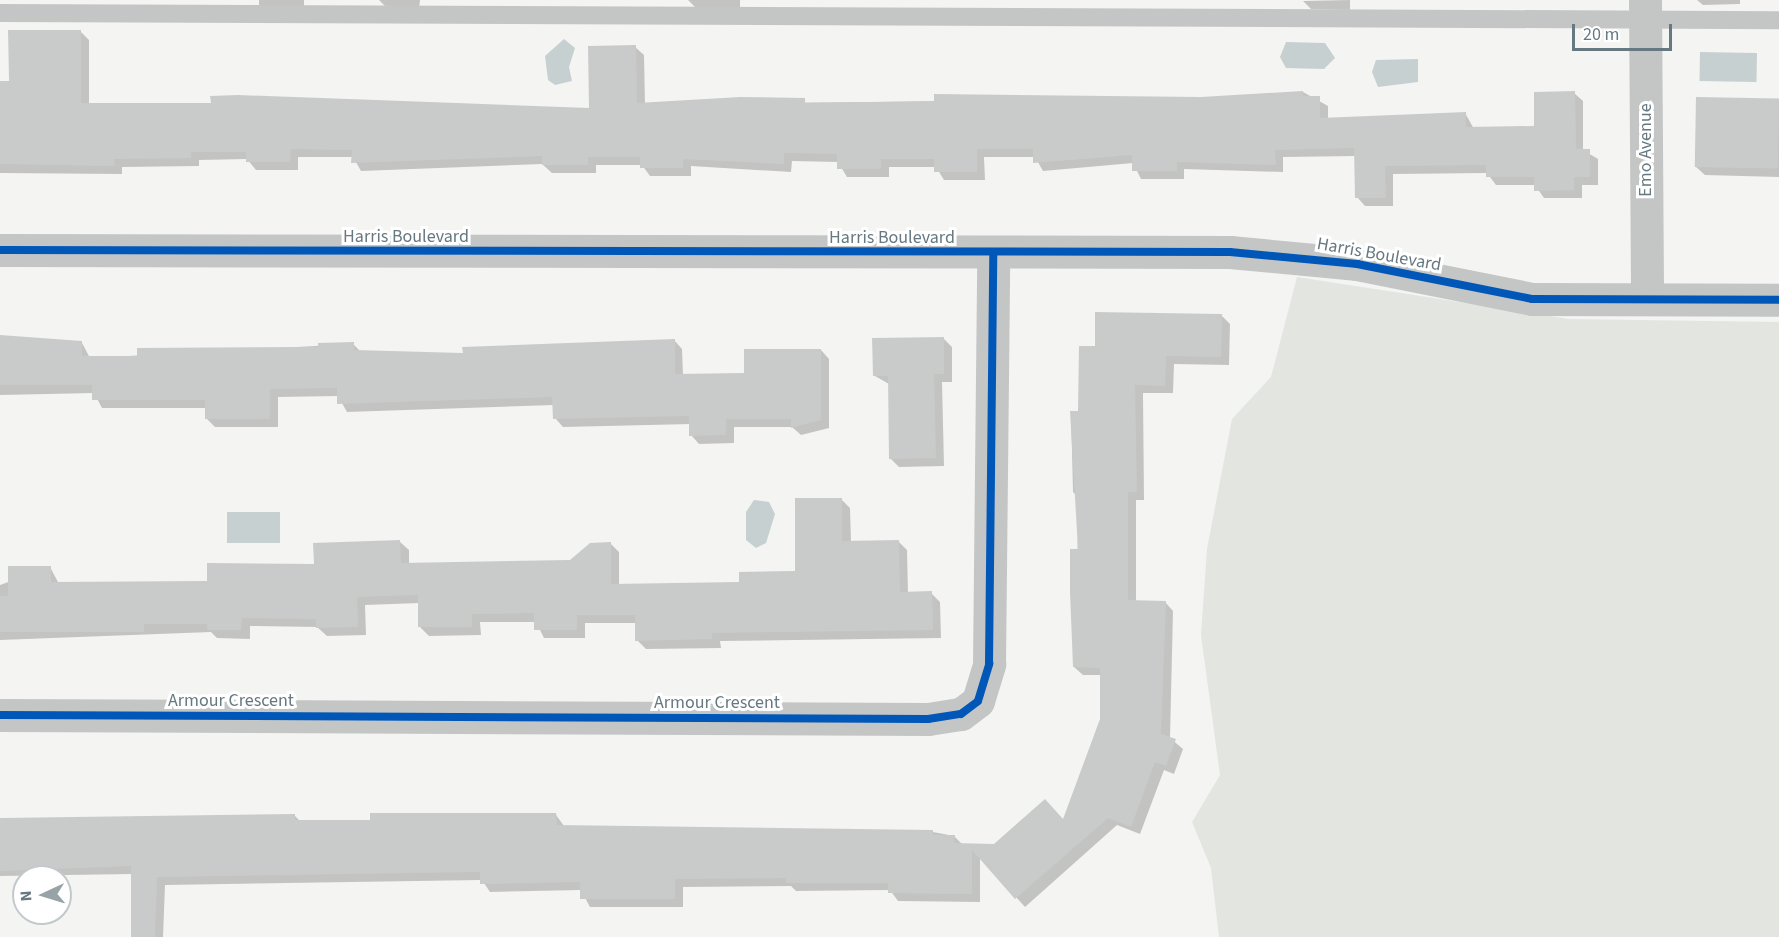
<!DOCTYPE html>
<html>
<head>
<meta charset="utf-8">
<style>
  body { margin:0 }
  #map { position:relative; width:1779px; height:937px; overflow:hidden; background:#f4f4f2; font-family:"Source Sans 3",sans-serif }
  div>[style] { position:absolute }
  .green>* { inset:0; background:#e3e5e0 }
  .water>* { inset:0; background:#c6d0d0; transform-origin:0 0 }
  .shadow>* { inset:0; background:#0003; transform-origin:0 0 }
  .building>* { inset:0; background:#c9cbcb; transform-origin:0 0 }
  .service>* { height:18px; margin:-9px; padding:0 9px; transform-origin:9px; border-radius:9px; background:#c4c6c6 }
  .minor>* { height:33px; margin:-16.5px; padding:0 16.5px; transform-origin:16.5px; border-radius:16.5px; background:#c4c6c6 }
  .cycleway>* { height:8px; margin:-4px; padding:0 4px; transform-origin:4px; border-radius:4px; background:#0057b8 }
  span { translate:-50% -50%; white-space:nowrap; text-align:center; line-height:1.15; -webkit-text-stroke:6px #fff; paint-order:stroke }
  .street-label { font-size:18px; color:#667880 }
  .north { position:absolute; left:12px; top:865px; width:60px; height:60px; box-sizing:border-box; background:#fff; border:2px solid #c2c9cc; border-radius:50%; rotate:266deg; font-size:16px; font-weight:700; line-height:24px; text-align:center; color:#667880 }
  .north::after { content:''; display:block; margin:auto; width:21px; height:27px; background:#98a3a8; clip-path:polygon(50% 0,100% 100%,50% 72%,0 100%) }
  .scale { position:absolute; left:1572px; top:24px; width:100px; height:27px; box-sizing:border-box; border:3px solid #667880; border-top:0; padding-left:8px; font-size:18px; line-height:21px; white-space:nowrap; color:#667880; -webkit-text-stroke:4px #fff; paint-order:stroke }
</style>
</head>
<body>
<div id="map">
  <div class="green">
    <div style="clip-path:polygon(1297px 277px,1569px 319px,1779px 322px,1779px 937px,1219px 937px,1211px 868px,1192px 822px,1220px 775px,1201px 635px,1207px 549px,1232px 419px,1271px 377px)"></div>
  </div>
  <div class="water">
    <div style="clip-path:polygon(564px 39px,575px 48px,569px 67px,572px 81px,555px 85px,548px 80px,545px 56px)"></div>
    <div style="clip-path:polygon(1286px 42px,1325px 43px,1335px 58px,1324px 69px,1286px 68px,1280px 57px)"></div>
    <div style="left:1700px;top:52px;width:57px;height:29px;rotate:1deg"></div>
    <div style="clip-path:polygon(1418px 59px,1418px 82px,1378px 87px,1372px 72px,1376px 60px)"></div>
    <div style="clip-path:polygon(754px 500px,769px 502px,775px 514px,766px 543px,756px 548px,746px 540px,746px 512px)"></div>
    <div style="left:227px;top:512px;width:53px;height:31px"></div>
  </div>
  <div class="shadow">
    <div style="left:259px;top:0;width:45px;height:8px"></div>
    <div style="clip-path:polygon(379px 0,420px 0,419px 8px,386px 7px)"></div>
    <div style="clip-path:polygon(740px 0,740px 8px,697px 9px,688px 0)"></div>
    <div style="clip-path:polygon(1350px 0,1350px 10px,1311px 9px,1303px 1px)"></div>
    <div style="clip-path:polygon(1697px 0,1740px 0,1740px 4px,1703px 5px)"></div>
    <div style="clip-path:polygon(81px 32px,89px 40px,89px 104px,591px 110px,635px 47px,644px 55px,645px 104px,1201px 99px,1303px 92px,1328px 106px,1328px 119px,1465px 113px,1474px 129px,1536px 128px,1574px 93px,1583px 101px,1583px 150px,1598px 159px,1598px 185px,1582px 185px,1582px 198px,1544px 198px,1535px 185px,1496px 185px,1487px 173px,1393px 174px,1393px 206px,1365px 206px,1357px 197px,1356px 156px,1283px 157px,1283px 172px,1184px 169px,1184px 179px,1141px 179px,1133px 163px,1043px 171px,1035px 157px,984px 157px,985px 180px,944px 180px,936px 167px,889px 167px,889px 177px,847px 177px,838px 162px,792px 161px,791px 172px,691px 166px,691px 176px,650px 176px,642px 165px,596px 165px,596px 173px,552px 173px,542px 164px,361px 171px,353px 157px,298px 157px,298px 170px,256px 170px,247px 159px,199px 160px,199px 166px,122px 167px,122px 174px,0 173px,0 83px,10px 82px)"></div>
    <div style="clip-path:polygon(1779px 100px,1779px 177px,1705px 175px,1696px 167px)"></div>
    <div style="clip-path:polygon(1222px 316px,1230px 324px,1229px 365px,1174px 364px,1173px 393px,1143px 393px,1144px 500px,1136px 500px,1136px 602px,1165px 602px,1173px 611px,1170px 738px,1183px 749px,1174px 774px,1164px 770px,1140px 834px,1117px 825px,1025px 907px,980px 857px,980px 902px,898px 901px,890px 890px,796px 891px,791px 886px,683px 887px,683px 907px,590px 907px,581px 890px,490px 892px,482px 880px,165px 885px,163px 937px,132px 937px,133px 874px,0 876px,0 820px,294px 815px,300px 821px,372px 822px,556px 815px,564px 826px,933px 832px,954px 836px,963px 845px,994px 845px,1064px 821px,1102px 719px,1102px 675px,1083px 675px,1074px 667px,1079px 498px,1073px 492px,1071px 412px,1080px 412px,1096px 348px)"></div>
    <div style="clip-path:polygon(0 336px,82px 343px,90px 358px,353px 344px,361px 352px,464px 354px,674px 340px,682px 349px,683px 376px,746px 375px,821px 350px,829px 359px,829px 428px,801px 435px,792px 427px,734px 427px,734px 443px,699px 444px,691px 435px,691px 424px,563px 427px,555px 418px,554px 405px,347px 412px,338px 396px,278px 397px,278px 427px,215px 427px,207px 419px,207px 408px,102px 408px,94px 393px,0 395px)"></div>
    <div style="clip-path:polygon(943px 338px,952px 347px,952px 382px,942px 382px,944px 466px,899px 467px,890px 458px,889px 384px,875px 376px)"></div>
    <div style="clip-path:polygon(841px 499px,850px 508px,851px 542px,898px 541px,907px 550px,908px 594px,931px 593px,940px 602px,941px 638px,720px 641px,721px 648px,646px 649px,637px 640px,636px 623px,585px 623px,585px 638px,544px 638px,536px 622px,480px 622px,481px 635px,429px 636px,420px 627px,420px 603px,365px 605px,366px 635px,327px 636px,317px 627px,250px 626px,250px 639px,217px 638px,211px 632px,0 640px,0 585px,50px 567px,59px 584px,209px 583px,315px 566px,400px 542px,409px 550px,409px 564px,571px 561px,610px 543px,619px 552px,619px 585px,741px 583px,797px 572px)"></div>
  </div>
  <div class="building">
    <div style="clip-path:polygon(8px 30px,81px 30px,81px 103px,211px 103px,210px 96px,238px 95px,589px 108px,588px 46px,636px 45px,637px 103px,740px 97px,805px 98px,805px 103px,934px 101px,934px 94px,1201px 97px,1303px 91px,1303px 96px,1320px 96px,1320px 118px,1466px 112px,1466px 127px,1534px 126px,1534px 92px,1575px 91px,1576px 149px,1590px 149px,1590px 177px,1574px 177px,1574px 190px,1534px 191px,1534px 177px,1486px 177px,1486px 165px,1385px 166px,1386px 198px,1355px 198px,1354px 148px,1275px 150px,1276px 165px,1177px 162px,1177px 171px,1132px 171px,1132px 155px,1033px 163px,1033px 149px,977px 149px,977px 172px,934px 172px,934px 159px,881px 159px,881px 169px,837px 169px,837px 154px,784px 153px,784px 164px,683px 159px,683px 168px,640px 168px,640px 157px,588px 157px,588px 165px,542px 165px,542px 156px,351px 163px,352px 150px,291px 149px,290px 162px,246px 162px,246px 152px,191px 152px,191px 158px,114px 159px,115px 166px,0 164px,0 81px,9px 81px)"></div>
    <div style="left:1696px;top:97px;width:83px;height:70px;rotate:1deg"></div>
    <div style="clip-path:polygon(1095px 312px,1222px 314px,1221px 357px,1166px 356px,1165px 386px,1135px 385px,1137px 492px,1128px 492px,1128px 600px,1166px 601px,1161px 734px,1176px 739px,1166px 766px,1155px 762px,1131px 827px,1108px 818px,1015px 899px,972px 850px,972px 894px,888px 893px,888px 883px,786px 883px,786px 878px,675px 879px,675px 899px,580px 899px,580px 882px,480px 884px,480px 872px,157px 877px,155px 937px,131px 937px,131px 866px,0 871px,0 818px,295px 814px,295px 820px,370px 820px,370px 813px,556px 813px,557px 825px,933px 830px,933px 835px,955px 835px,954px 843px,994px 844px,1045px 799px,1063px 819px,1100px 719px,1100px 668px,1073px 667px,1070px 592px,1070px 549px,1078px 549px,1070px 411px,1078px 411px,1079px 346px,1095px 346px)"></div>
    <div style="clip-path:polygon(0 335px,82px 341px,82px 356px,137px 356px,137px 348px,318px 347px,318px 343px,354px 342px,354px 350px,463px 353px,462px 347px,675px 339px,675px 374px,744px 373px,744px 349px,821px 349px,821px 420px,791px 428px,791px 419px,726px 419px,726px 435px,689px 436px,689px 416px,553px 419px,552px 397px,337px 404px,337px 388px,270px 389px,270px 419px,205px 419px,205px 400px,92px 400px,92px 385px,0 385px)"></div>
    <div style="clip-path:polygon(944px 337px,944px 374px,934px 374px,936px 458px,889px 459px,888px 376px,873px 376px,872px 338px)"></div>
    <div style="clip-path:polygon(795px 498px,842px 498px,842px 541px,899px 540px,900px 592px,932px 591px,933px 630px,712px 633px,712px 639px,635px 641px,635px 615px,577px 615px,577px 630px,534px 630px,534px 613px,472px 614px,472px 627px,418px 627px,418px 595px,357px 597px,358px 627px,316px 628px,316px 619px,242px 618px,241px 630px,207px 630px,207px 624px,144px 624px,144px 632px,0 632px,0 596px,8px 596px,8px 566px,51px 566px,51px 582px,207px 581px,207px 563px,314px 564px,313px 543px,400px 540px,401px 563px,570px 560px,590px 543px,611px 542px,611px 584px,739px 582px,739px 572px,795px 571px)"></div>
  </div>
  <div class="service">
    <div style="left:0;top:13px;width:1779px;rotate:0.23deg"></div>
  </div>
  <div class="minor">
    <div style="left:1645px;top:0;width:299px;rotate:89.6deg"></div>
    <div style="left:0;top:250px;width:1230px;rotate:0.09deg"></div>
    <div style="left:1230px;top:252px;width:128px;rotate:5.4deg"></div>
    <div style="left:1357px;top:264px;width:178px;rotate:11.3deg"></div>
    <div style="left:1532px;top:299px;width:247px;rotate:0.2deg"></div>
    <div style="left:0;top:715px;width:928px;rotate:0.25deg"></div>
    <div style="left:928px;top:719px;width:33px;rotate:-9deg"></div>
    <div style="left:961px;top:714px;width:21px;rotate:-37deg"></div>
    <div style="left:978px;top:701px;width:39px;rotate:-73deg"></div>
    <div style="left:989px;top:664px;width:410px;rotate:-89.4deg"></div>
  </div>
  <div class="cycleway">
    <div style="left:0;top:250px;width:1230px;rotate:0.09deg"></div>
    <div style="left:1230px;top:252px;width:128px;rotate:5.4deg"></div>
    <div style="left:1357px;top:264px;width:178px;rotate:11.3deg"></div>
    <div style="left:1532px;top:299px;width:247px;rotate:0.2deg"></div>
    <div style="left:0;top:715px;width:928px;rotate:0.25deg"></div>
    <div style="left:928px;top:719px;width:33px;rotate:-9deg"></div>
    <div style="left:961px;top:714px;width:21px;rotate:-37deg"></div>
    <div style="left:978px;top:701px;width:39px;rotate:-73deg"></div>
    <div style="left:989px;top:664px;width:410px;rotate:-89.4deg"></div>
  </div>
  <div class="street-label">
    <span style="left:1646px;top:150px;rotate:-90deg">Emo Avenue</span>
    <span style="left:406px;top:237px">Harris Boulevard</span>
    <span style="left:892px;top:238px">Harris Boulevard</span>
    <span style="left:1379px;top:255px;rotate:10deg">Harris Boulevard</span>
    <span style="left:231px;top:701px">Armour Crescent</span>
    <span style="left:717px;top:703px">Armour Crescent</span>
  </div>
  <div class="north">N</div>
  <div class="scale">20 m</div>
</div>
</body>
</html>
